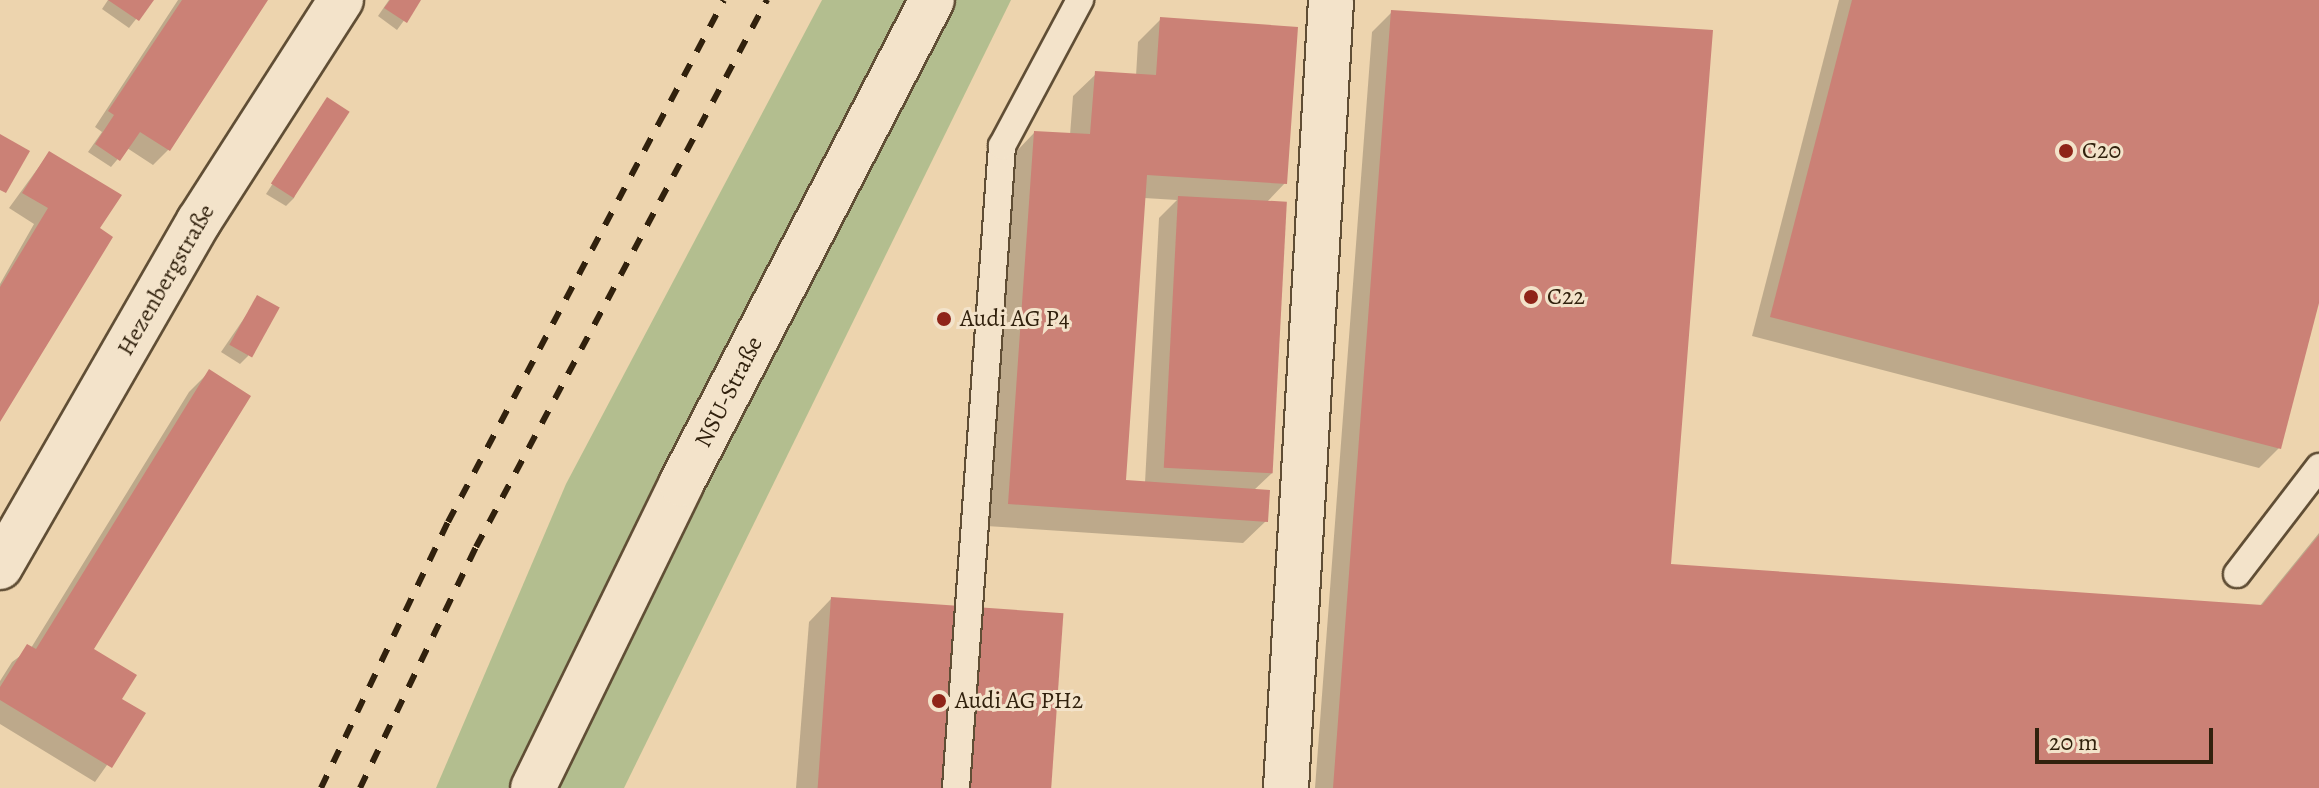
<!DOCTYPE html>
<html>
<head>
<meta charset="utf-8">
<style>
  body { margin:0 }
  #map { position:relative; width:2319px; height:788px; overflow:hidden; background:#edd4ae; font-family:Alegreya,serif }
  div>[style] { position:absolute }
  .green>* { inset:0; background:#b3be8f }
  .shadow>* { inset:0; background:#0003 }
  .building>* { inset:0; background:#cb8176; transform-origin:0 0 }
  .roads { filter:drop-shadow(2px 0 #604e35) drop-shadow(-2px 0 #604e35) drop-shadow(0 2px #604e35) drop-shadow(0 -2px #604e35) }
  .lane>* { height:26px; margin:-13px; padding:0 13px; transform-origin:13px; border-radius:13px; background:#f3e3ca }
  .street>* { height:44px; margin:-22px; padding:0 22px; transform-origin:22px; border-radius:22px; background:#f3e3ca }
  .secondary>* { height:44px; margin:-22px; padding:0 22px; transform-origin:22px; border-radius:22px; background:#f3e3ca }
  .rail>* { height:6px; margin-top:-3px; transform-origin:0; background:repeating-linear-gradient(90deg,#31210d 0 14px,transparent 0 28px) }
  .dots>* { width:22px; height:22px; translate:-50% -50%; box-sizing:border-box; border:4px solid #f3e3ca; border-radius:50% }
  span { translate:-50% -50%; white-space:nowrap; text-align:center; line-height:1.15; -webkit-text-stroke:6px #f3e3ca; paint-order:stroke }
  .poi-label { font-size:24px; color:#31210d }
  .left { translate:0 -50%; text-align:left }
  .street-label { font-size:24px; color:#31210d }
  .scale { position:absolute; left:2035px; top:728px; width:178px; height:36px; box-sizing:border-box; border:4px solid #31210d; border-top:0; padding-left:10px; font-size:24px; line-height:28px; white-space:nowrap; color:#31210d; -webkit-text-stroke:6px #f3e3ca; paint-order:stroke }
</style>
</head>
<body>
<div id="map">
  <div class="green">
    <div style="clip-path:polygon(822px 0,1011px 0,624px 788px,436px 788px,566px 484px)"></div>
  </div>
  <div class="shadow">
    <div style="clip-path:polygon(108px 0,151px 0,129px 28px,102px 9px)"></div>
    <div style="clip-path:polygon(178px 0,266px 0,168px 150px,153px 165px,127px 148px,111px 167px,88px 152px,102px 132px,95px 127px)"></div>
    <div style="clip-path:polygon(389px 0,419px 0,397px 30px,378px 16px)"></div>
    <div style="clip-path:polygon(1839px 0,2319px 0,2319px 295px,2279px 448px,2259px 468px,1752px 336px)"></div>
    <div style="clip-path:polygon(1392px 12px,1669px 566px,2259px 607px,2319px 533px,2319px 788px,1315px 788px,1372px 32px)"></div>
    <div style="clip-path:polygon(evenodd,1161px 19px,1285px 183px,1266px 203px,1272px 473px,1253px 491px,1266px 521px,1243px 543px,986px 526px,1012px 156px,1034px 133px,1070px 135px,1073px 96px,1096px 74px,1136px 76px,1138px 42px,1161px 19px,1144px 198px,1177px 200px,1159px 218px,1145px 483px,1124px 482px,1144px 198px)"></div>
    <div style="clip-path:polygon(327px 100px,294px 198px,286px 206px,266px 194px)"></div>
    <div style="clip-path:polygon(49px 153px,98px 229px,0 418px,0 284px,34px 224px,9px 208px)"></div>
    <div style="clip-path:polygon(258px 298px,248px 356px,240px 364px,221px 352px)"></div>
    <div style="clip-path:polygon(209px 372px,91px 650px,119px 699px,143px 714px,95px 782px,0 724px,0 681px,12px 662px,31px 648px,189px 392px)"></div>
    <div style="clip-path:polygon(831px 599px,1047px 788px,796px 788px,809px 622px)"></div>
  </div>
  <div class="building">
    <div style="clip-path:polygon(108px 0,154px 0,139px 21px)"></div>
    <div style="clip-path:polygon(182px 0,268px 0,170px 151px,140px 132px,120px 161px,95px 144px,114px 115px,108px 111px)"></div>
    <div style="clip-path:polygon(390px 0,421px 0,407px 23px,384px 8px)"></div>
    <div style="clip-path:polygon(1852px 0,2319px 0,2319px 303px,2281px 449px,1770px 317px)"></div>
    <div style="clip-path:polygon(1391px 10px,1713px 30px,1671px 564px,2262px 605px,2319px 535px,2319px 788px,1333px 788px)"></div>
    <div style="clip-path:polygon(1160px 17px,1298px 27px,1287px 184px,1147px 175px,1126px 480px,1270px 490px,1268px 522px,1008px 504px,1034px 131px,1090px 134px,1095px 71px,1156px 75px)"></div>
    <div style="left:327px;top:97px;width:27px;height:103px;rotate:33deg"></div>
    <div style="clip-path:polygon(0 134px,30px 151px,6px 193px,0 190px)"></div>
    <div style="clip-path:polygon(49px 151px,122px 195px,100px 228px,113px 237px,0 422px,0 287px,48px 208px,22px 193px)"></div>
    <div style="left:1178px;top:196px;width:109px;height:272px;rotate:3deg"></div>
    <div style="left:257px;top:295px;width:26px;height:57px;rotate:29deg"></div>
    <div style="clip-path:polygon(209px 369px,251px 396px,94px 649px,137px 675px,122px 699px,146px 713px,112px 768px,0 700px,0 687px,27px 644px,36px 649px)"></div>
    <div style="left:831px;top:597px;width:233px;height:192px;rotate:4deg"></div>
  </div>
  <div class="roads">
    <div class="lane">
      <div style="left:2237px;top:574px;width:135px;rotate:-52.5deg"></div>
      <div style="left:956px;top:788px;width:644px;rotate:-85.9deg"></div>
      <div style="left:1002px;top:146px;width:166px;rotate:-61.9deg"></div>
    </div>
    <div class="street">
      <div style="left:0;top:567px;width:399px;rotate:-60.1deg"></div>
      <div style="left:199px;top:221px;width:263px;rotate:-57.3deg"></div>
      <div style="left:1286px;top:788px;width:789px;rotate:-86.73deg"></div>
    </div>
    <div class="secondary">
      <div style="left:533px;top:788px;width:338px;rotate:-64deg"></div>
      <div style="left:681px;top:484px;width:545px;rotate:-62.59deg"></div>
    </div>
  </div>
  <div class="rail">
    <div style="left:321px;top:788px;width:295px;rotate:-64.5deg"></div>
    <div style="left:448px;top:522px;width:590px;rotate:-62.13deg"></div>
    <div style="left:360px;top:788px;width:267px;rotate:-64.3deg"></div>
    <div style="left:476px;top:547px;width:620px;rotate:-61.99deg"></div>
  </div>
  <div class="dots">
    <div style="left:2066px;top:151px;background:#8f2418"></div>
    <div style="left:1531px;top:297px;background:#8f2418"></div>
    <div style="left:944px;top:319px;background:#8f2418"></div>
    <div style="left:939px;top:701px;background:#8f2418"></div>
  </div>
  <div class="poi-label">
    <span class="left" style="left:2082px;top:151px">C20</span>
    <span class="left" style="left:1547px;top:297px">C22</span>
    <span class="left" style="left:960px;top:319px">Audi AG P4</span>
    <span class="left" style="left:955px;top:701px">Audi AG PH2</span>
  </div>
  <div class="street-label">
    <span style="left:166px;top:280px;rotate:-60deg">Hezenbergstraße</span>
    <span style="left:729px;top:392px;rotate:-63deg">NSU-Straße</span>
  </div>
  <div class="scale">20 m</div>
</div>
</body>
</html>
